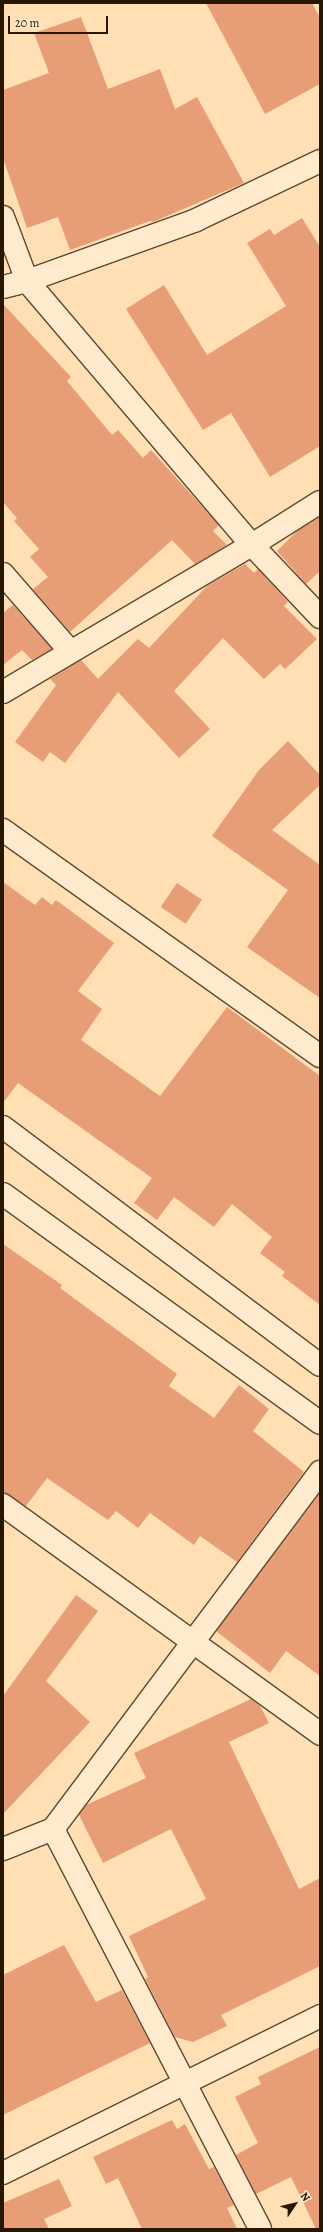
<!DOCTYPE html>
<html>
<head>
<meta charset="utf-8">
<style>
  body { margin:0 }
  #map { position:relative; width:323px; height:2232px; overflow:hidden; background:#ffdfb3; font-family:Alegreya,serif }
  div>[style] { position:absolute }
  .building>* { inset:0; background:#e79d76; transform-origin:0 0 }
  .roads { filter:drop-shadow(1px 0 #5d482d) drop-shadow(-1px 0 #5d482d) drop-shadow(0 1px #5d482d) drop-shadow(0 -1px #5d482d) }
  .street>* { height:22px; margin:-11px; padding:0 11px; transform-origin:11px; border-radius:11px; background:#ffeace }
  .secondary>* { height:22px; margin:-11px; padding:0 11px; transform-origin:11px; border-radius:11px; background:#ffeace }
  span { translate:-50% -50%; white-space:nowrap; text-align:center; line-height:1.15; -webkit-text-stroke:4px #ffeace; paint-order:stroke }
  .frame { position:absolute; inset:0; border:4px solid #271600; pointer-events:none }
  .north { position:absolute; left:275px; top:2184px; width:40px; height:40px; -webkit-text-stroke:3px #ffeace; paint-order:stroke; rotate:55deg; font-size:11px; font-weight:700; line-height:16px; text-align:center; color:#271600 }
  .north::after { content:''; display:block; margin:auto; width:14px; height:18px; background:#271600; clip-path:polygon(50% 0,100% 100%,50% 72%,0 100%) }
  .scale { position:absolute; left:8px; top:16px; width:100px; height:18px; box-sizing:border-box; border:2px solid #271600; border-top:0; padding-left:5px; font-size:12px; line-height:14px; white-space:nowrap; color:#271600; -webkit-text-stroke:3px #ffeace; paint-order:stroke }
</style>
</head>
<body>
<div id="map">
  <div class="building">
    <div style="clip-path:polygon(206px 3px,312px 3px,320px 18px,320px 84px,265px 114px)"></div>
    <div style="clip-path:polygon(81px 17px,108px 89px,160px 69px,175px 109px,197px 97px,244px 183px,153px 222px,150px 221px,70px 250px,58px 217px,27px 228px,3px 158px,3px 90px,49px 73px,34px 33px)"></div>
    <div style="clip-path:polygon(302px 218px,320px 247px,320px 446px,270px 477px,231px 413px,203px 430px,126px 309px,164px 285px,207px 355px,286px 306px,247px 243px,270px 229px,274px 235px)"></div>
    <div style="clip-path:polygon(3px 304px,71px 377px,67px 381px,112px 435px,118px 430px,143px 458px,151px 450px,219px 525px,213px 531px,227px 545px,195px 564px,172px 540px,70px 632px,33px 589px,48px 577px,30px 557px,39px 549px,14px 521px,17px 518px,3px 502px)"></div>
    <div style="clip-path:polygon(320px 517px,320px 571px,306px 584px,277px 551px,297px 531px)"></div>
    <div style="clip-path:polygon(245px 564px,254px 573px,258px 569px,288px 602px,284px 606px,317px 639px,285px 669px,280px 664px,264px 679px,223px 638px,174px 691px,210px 729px,179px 758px,118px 692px,65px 763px,50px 752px,43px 762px,15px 742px,56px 685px,50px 679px,81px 660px,98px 679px,138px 639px,149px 648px,207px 586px)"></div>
    <div style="clip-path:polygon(13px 605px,52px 649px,32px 660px,22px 650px,3px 665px,3px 613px)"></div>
    <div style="clip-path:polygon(288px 741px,320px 775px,320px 785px,272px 830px,320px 865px,320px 998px,247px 947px,288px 890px,212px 836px,259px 770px)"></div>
    <div style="clip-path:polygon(3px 882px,35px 905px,42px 897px,52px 905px,56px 900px,114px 943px,78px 991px,102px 1009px,81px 1040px,160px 1096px,227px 1007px,320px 1076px,320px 1305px,282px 1276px,285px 1272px,260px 1253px,272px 1237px,232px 1204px,214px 1227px,174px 1197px,157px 1220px,134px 1203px,152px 1178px,18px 1083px,3px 1103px)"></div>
    <div style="left:177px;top:883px;width:30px;height:29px;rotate:34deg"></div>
    <div style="clip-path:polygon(3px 1244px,62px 1285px,60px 1288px,177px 1374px,169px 1386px,214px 1418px,239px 1385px,269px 1409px,253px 1431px,304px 1472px,237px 1562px,200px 1536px,194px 1545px,150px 1513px,138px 1528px,116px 1511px,108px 1520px,47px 1478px,26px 1506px,3px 1493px)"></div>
    <div style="clip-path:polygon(320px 1493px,320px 1676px,286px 1651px,270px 1673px,216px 1631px)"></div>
    <div style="clip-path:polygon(76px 1595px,98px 1611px,46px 1681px,90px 1722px,3px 1814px,3px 1696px)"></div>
    <div style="clip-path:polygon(251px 1699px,260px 1706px,269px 1723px,229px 1742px,299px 1889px,320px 1878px,320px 1966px,221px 2015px,227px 2026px,193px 2042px,175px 2037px,145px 1979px,148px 1977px,129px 1936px,206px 1899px,171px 1829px,103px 1863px,79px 1815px,86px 1805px,146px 1778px,134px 1753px)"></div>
    <div style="clip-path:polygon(64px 1945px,96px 2002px,122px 1990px,150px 2043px,3px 2115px,3px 1975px)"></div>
    <div style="clip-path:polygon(320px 2047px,320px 2229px,316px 2229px,291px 2177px,256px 2194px,236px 2155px,258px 2143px,235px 2097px,261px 2084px,258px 2077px)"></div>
    <div style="clip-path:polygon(172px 2120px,177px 2129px,185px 2124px,209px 2169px,214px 2167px,234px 2205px,227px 2208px,237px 2229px,142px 2229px,118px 2178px,106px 2184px,93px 2157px)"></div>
    <div style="clip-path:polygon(59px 2179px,72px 2206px,44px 2219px,49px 2229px,3px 2229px,3px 2203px)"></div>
  </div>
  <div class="roads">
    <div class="street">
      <div style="left:3px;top:217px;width:68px;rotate:69.4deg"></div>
      <div style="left:27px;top:281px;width:347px;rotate:49.6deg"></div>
      <div style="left:252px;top:545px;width:99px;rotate:46.6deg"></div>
      <div style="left:3px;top:287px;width:25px;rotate:-14deg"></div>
      <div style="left:27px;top:281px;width:180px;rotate:-19.8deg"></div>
      <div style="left:196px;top:220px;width:137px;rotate:-25.4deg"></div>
      <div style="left:3px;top:574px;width:102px;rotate:49deg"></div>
      <div style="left:3px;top:692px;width:289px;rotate:-30.6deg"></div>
      <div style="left:252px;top:545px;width:80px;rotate:-32.3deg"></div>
      <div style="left:3px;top:830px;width:389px;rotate:35.5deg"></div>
      <div style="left:3px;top:1127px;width:396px;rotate:36.9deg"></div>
      <div style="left:3px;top:1194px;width:391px;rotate:35.8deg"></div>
      <div style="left:3px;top:1505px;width:391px;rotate:35.8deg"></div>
      <div style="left:53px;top:1829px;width:450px;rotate:62.6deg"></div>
      <div style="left:3px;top:1849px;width:54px;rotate:-21.8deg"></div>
      <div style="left:53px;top:1829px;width:446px;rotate:-53.2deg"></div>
    </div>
    <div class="secondary">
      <div style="left:3px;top:2173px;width:354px;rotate:-26.3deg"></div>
    </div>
  </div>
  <div class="frame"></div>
  <div class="north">N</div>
  <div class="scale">20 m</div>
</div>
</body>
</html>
